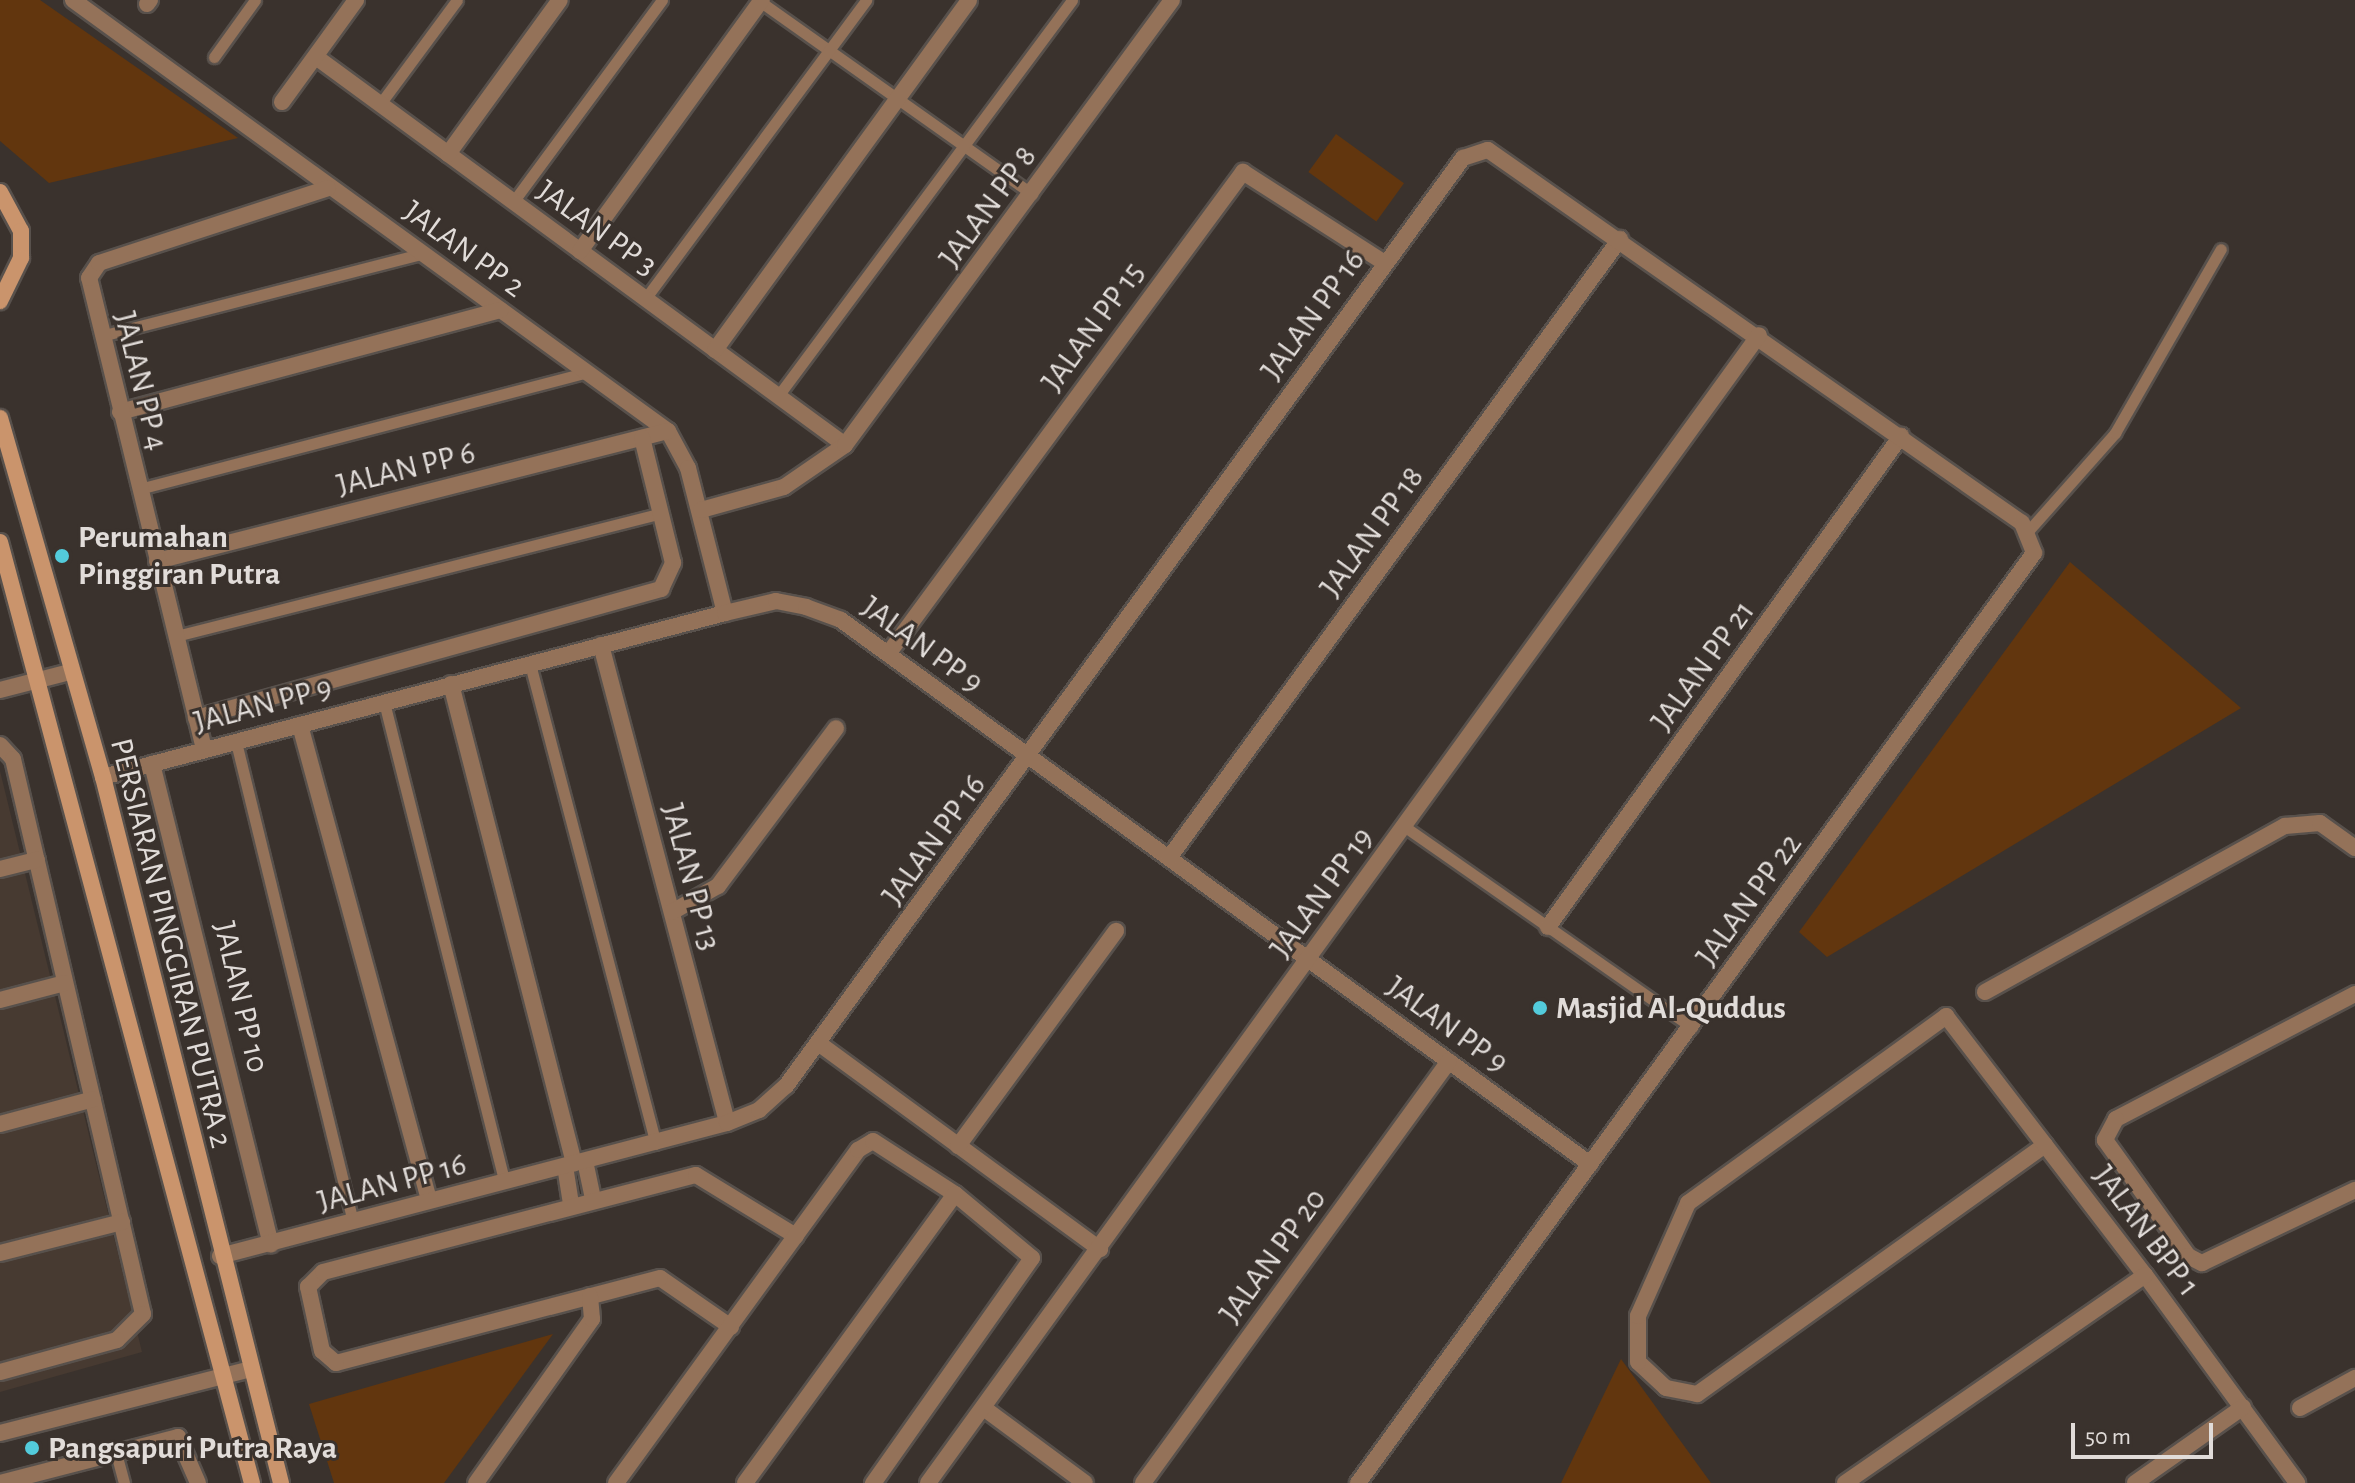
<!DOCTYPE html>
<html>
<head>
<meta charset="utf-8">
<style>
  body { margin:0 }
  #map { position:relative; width:2355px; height:1483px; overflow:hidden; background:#3a322d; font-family:"Alegreya Sans",sans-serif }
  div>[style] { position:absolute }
  .built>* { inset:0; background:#473a31 }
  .green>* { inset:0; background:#62360e; transform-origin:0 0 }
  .roads { filter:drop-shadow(2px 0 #58514c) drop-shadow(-2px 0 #58514c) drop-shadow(0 2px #58514c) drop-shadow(0 -2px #58514c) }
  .lane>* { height:11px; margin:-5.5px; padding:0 5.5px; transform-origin:5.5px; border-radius:5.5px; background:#947259 }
  .street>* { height:16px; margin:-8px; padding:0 8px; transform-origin:8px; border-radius:8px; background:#947259 }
  .secondary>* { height:16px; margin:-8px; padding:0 8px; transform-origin:8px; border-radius:8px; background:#ca946c }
  .dots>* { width:22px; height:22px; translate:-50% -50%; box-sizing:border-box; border:4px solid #3a322d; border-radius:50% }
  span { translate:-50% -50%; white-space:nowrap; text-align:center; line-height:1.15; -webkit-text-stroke:6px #3a322d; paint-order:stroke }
  .street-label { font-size:32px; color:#e1dcd9 }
  .poi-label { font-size:32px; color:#e1dcd9; font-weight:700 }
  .left { translate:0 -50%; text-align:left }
  .scale { position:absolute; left:2071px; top:1423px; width:142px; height:36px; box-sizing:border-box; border:4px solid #e1dcd9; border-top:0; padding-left:10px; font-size:24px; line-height:28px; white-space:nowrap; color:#e1dcd9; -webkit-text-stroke:6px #3a322d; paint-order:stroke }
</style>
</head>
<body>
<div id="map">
  <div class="built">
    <div style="clip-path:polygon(0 771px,142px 1352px,0 1392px)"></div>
  </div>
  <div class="green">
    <div style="clip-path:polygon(0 0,40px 0,238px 138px,49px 183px,0 141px)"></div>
    <div style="left:1336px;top:134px;width:84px;height:47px;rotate:36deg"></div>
    <div style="clip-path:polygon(2070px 562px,2241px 708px,1827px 957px,1799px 932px)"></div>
    <div style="clip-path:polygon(553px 1334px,444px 1483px,334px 1483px,309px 1404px)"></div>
    <div style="clip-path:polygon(1621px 1359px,1711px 1483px,1561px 1483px)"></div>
  </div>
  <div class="roads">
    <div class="lane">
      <div style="left:758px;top:0;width:336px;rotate:35.3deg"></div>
      <div style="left:214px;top:57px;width:70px;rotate:-54.3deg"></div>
      <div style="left:380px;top:104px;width:129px;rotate:-53.5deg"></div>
      <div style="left:513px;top:202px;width:251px;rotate:-53.6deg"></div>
      <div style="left:645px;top:299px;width:372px;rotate:-53.5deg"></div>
      <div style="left:101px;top:336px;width:333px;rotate:-14.4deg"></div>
      <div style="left:778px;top:396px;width:493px;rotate:-53.4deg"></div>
      <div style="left:139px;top:489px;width:463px;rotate:-14.6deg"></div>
      <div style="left:2029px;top:530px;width:130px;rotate:-48.4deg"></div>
      <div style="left:2115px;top:433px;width:212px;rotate:-60.1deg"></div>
      <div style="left:176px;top:636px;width:501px;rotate:-14.2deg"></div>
      <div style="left:530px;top:664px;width:496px;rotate:75.3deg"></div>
      <div style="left:384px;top:702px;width:495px;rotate:75.9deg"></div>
      <div style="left:236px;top:742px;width:494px;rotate:76.3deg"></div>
      <div style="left:1405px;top:827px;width:350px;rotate:34.9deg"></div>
      <div style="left:116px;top:1453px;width:31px;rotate:75deg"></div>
    </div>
    <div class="street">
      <div style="left:73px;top:0;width:735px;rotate:35.92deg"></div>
      <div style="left:668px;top:431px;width:42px;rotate:61.6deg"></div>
      <div style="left:688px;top:468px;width:150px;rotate:75.7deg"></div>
      <div style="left:147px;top:4px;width:5px;rotate:-53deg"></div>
      <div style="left:316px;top:57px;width:656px;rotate:36.26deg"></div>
      <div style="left:282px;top:102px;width:126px;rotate:-54deg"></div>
      <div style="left:448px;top:154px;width:190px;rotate:-54deg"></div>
      <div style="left:580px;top:251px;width:310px;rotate:-54.1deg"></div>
      <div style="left:715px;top:350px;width:432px;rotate:-54deg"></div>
      <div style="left:120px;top:412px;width:394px;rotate:-15deg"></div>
      <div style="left:701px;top:510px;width:86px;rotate:-15.5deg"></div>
      <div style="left:784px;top:487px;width:74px;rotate:-34.5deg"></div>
      <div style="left:845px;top:445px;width:552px;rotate:-53.69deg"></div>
      <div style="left:157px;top:561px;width:527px;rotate:-14.27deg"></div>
      <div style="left:601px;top:645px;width:494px;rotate:75.2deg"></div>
      <div style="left:888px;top:654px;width:599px;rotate:-53.63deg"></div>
      <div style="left:1243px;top:172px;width:169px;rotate:32.7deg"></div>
      <div style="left:451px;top:684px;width:495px;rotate:75.6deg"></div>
      <div style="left:0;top:690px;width:72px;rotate:-14.4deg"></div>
      <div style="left:196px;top:718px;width:483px;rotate:-15.5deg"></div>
      <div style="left:661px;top:589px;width:29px;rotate:-65deg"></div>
      <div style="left:673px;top:563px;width:129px;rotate:-103.9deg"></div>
      <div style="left:300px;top:725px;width:492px;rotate:74.8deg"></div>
      <div style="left:0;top:745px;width:19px;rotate:47deg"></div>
      <div style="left:13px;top:759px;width:570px;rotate:76.82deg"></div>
      <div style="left:143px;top:1314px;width:37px;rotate:135deg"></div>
      <div style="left:117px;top:1340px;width:121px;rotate:164.7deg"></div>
      <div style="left:204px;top:749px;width:485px;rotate:-103.7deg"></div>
      <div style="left:89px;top:278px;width:18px;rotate:-56deg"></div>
      <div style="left:99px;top:263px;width:241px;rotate:-18.1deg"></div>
      <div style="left:152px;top:764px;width:495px;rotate:76.1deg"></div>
      <div style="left:103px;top:777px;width:643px;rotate:-14.77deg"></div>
      <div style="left:725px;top:613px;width:52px;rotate:-13.2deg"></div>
      <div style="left:776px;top:601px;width:31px;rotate:11deg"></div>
      <div style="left:806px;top:607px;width:37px;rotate:20deg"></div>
      <div style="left:841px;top:620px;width:926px;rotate:35.99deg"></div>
      <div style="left:1169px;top:858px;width:766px;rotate:-53.92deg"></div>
      <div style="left:0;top:869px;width:38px;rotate:-14deg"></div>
      <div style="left:672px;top:912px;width:53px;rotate:-29.5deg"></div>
      <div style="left:718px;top:886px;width:197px;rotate:-53.2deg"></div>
      <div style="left:1548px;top:927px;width:605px;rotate:-54.29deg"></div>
      <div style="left:1985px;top:992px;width:343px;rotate:-29deg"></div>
      <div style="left:2285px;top:826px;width:35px;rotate:-5deg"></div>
      <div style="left:2320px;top:823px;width:43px;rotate:35.5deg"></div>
      <div style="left:2355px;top:994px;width:270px;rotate:152.4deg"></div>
      <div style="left:2116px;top:1119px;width:24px;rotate:118deg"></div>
      <div style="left:2105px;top:1140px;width:143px;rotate:54.4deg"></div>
      <div style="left:2188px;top:1256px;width:16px;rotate:27deg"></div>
      <div style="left:2202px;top:1263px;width:170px;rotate:-25.5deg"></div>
      <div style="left:0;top:1000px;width:67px;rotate:-14.7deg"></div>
      <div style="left:821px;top:1045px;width:346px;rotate:36.2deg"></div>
      <div style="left:0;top:1124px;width:96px;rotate:-15deg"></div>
      <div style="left:2045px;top:1145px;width:428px;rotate:144.4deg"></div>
      <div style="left:1697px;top:1394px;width:32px;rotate:-169deg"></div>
      <div style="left:1666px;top:1388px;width:38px;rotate:-137deg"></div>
      <div style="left:1638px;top:1362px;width:46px;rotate:-90deg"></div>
      <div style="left:1638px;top:1316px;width:124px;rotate:-66.1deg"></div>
      <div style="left:1688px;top:1203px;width:319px;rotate:-35.9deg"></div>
      <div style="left:1946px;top:1016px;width:327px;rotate:52.5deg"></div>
      <div style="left:2145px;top:1275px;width:258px;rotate:53.8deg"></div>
      <div style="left:958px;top:1146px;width:267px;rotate:-53.7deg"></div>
      <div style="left:585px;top:1161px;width:38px;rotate:78deg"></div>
      <div style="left:565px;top:1166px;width:37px;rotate:81deg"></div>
      <div style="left:0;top:1253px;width:126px;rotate:-14.3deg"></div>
      <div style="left:220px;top:1256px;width:524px;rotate:-14.7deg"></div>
      <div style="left:727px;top:1123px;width:35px;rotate:-22deg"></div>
      <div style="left:759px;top:1110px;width:36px;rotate:-42deg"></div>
      <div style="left:786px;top:1086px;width:1149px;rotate:-53.89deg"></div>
      <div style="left:1463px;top:158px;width:26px;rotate:-18deg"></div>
      <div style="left:1488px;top:150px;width:651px;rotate:34.93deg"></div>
      <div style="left:2022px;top:523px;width:32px;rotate:68deg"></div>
      <div style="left:2034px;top:553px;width:1150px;rotate:126.01deg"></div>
      <div style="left:731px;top:1327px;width:86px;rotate:-145.4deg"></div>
      <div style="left:660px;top:1278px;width:335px;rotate:165.3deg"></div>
      <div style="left:336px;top:1363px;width:18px;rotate:-139deg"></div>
      <div style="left:322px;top:1351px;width:66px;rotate:-102.3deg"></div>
      <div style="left:308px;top:1287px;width:21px;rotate:-45deg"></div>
      <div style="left:323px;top:1272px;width:385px;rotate:-14.6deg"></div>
      <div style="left:696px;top:1175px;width:117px;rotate:31.4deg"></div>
      <div style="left:2300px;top:1408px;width:63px;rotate:-28.6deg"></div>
      <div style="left:985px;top:1409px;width:124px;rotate:36.5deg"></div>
      <div style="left:0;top:1433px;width:260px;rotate:-14.3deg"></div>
      <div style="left:0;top:1483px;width:184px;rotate:-14.5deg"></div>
      <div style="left:178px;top:1437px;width:50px;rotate:66.5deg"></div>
      <div style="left:476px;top:1483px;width:201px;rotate:-54.7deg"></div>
      <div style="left:592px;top:1319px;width:23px;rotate:-95deg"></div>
      <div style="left:616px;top:1483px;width:412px;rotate:-54deg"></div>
      <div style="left:858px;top:1150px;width:17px;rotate:-31deg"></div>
      <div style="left:873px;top:1141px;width:98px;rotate:32.9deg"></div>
      <div style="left:955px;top:1194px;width:100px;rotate:39.7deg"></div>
      <div style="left:1032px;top:1258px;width:276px;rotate:125.2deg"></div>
      <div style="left:745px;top:1483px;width:357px;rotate:-54deg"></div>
      <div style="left:928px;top:1483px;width:1417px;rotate:-54.1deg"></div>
      <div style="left:1143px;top:1483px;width:521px;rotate:-54.05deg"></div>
      <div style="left:1845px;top:1483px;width:365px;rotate:-34.7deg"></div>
      <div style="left:2135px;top:1483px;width:132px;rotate:-35.1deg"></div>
    </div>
    <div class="secondary">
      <div style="left:0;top:192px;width:44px;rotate:61.7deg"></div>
      <div style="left:21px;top:231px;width:27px;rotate:90deg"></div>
      <div style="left:21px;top:258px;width:48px;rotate:116deg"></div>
      <div style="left:0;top:418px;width:373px;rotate:74deg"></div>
      <div style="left:103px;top:777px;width:728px;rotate:75.85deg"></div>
      <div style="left:0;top:542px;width:974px;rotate:75.01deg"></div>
    </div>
  </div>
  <div class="dots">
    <div style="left:62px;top:556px;background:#53cbdb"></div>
    <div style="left:1540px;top:1008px;background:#53cbdb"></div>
    <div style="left:32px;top:1448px;background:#53cbdb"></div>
  </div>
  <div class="street-label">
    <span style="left:988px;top:207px;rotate:-54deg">JALAN PP 8</span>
    <span style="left:597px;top:228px;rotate:36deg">JALAN PP 3</span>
    <span style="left:464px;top:249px;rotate:36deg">JALAN PP 2</span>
    <span style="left:1313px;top:315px;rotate:-54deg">JALAN PP 16</span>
    <span style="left:1093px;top:327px;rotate:-54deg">JALAN PP 15</span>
    <span style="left:141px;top:381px;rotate:76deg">JALAN PP 4</span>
    <span style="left:406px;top:469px;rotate:-14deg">JALAN PP 6</span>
    <span style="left:1372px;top:532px;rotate:-54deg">JALAN PP 18</span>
    <span style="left:922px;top:645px;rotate:36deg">JALAN PP 9</span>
    <span style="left:1703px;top:666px;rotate:-54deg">JALAN PP 21</span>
    <span style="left:263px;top:705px;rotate:-15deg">JALAN PP 9</span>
    <span style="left:934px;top:840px;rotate:-54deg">JALAN PP 16</span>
    <span style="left:691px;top:877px;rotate:75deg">JALAN PP 13</span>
    <span style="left:1322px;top:893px;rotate:-54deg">JALAN PP 19</span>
    <span style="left:1749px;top:900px;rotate:-54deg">JALAN PP 22</span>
    <span style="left:171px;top:943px;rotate:76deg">PERSIARAN PINGGIRAN PUTRA 2</span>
    <span style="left:241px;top:997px;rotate:77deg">JALAN PP 10</span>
    <span style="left:1447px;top:1025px;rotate:36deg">JALAN PP 9</span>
    <span style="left:392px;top:1183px;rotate:-15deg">JALAN PP 16</span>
    <span style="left:2146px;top:1231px;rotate:53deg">JALAN BPP 1</span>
    <span style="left:1273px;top:1256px;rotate:-54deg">JALAN PP 20</span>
  </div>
  <div class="poi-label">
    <span class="left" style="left:78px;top:556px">Perumahan<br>Pinggiran Putra</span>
    <span class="left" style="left:1556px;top:1008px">Masjid Al-Quddus</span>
    <span class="left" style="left:48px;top:1448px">Pangsapuri Putra Raya</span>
  </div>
  <div class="scale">50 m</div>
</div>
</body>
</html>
